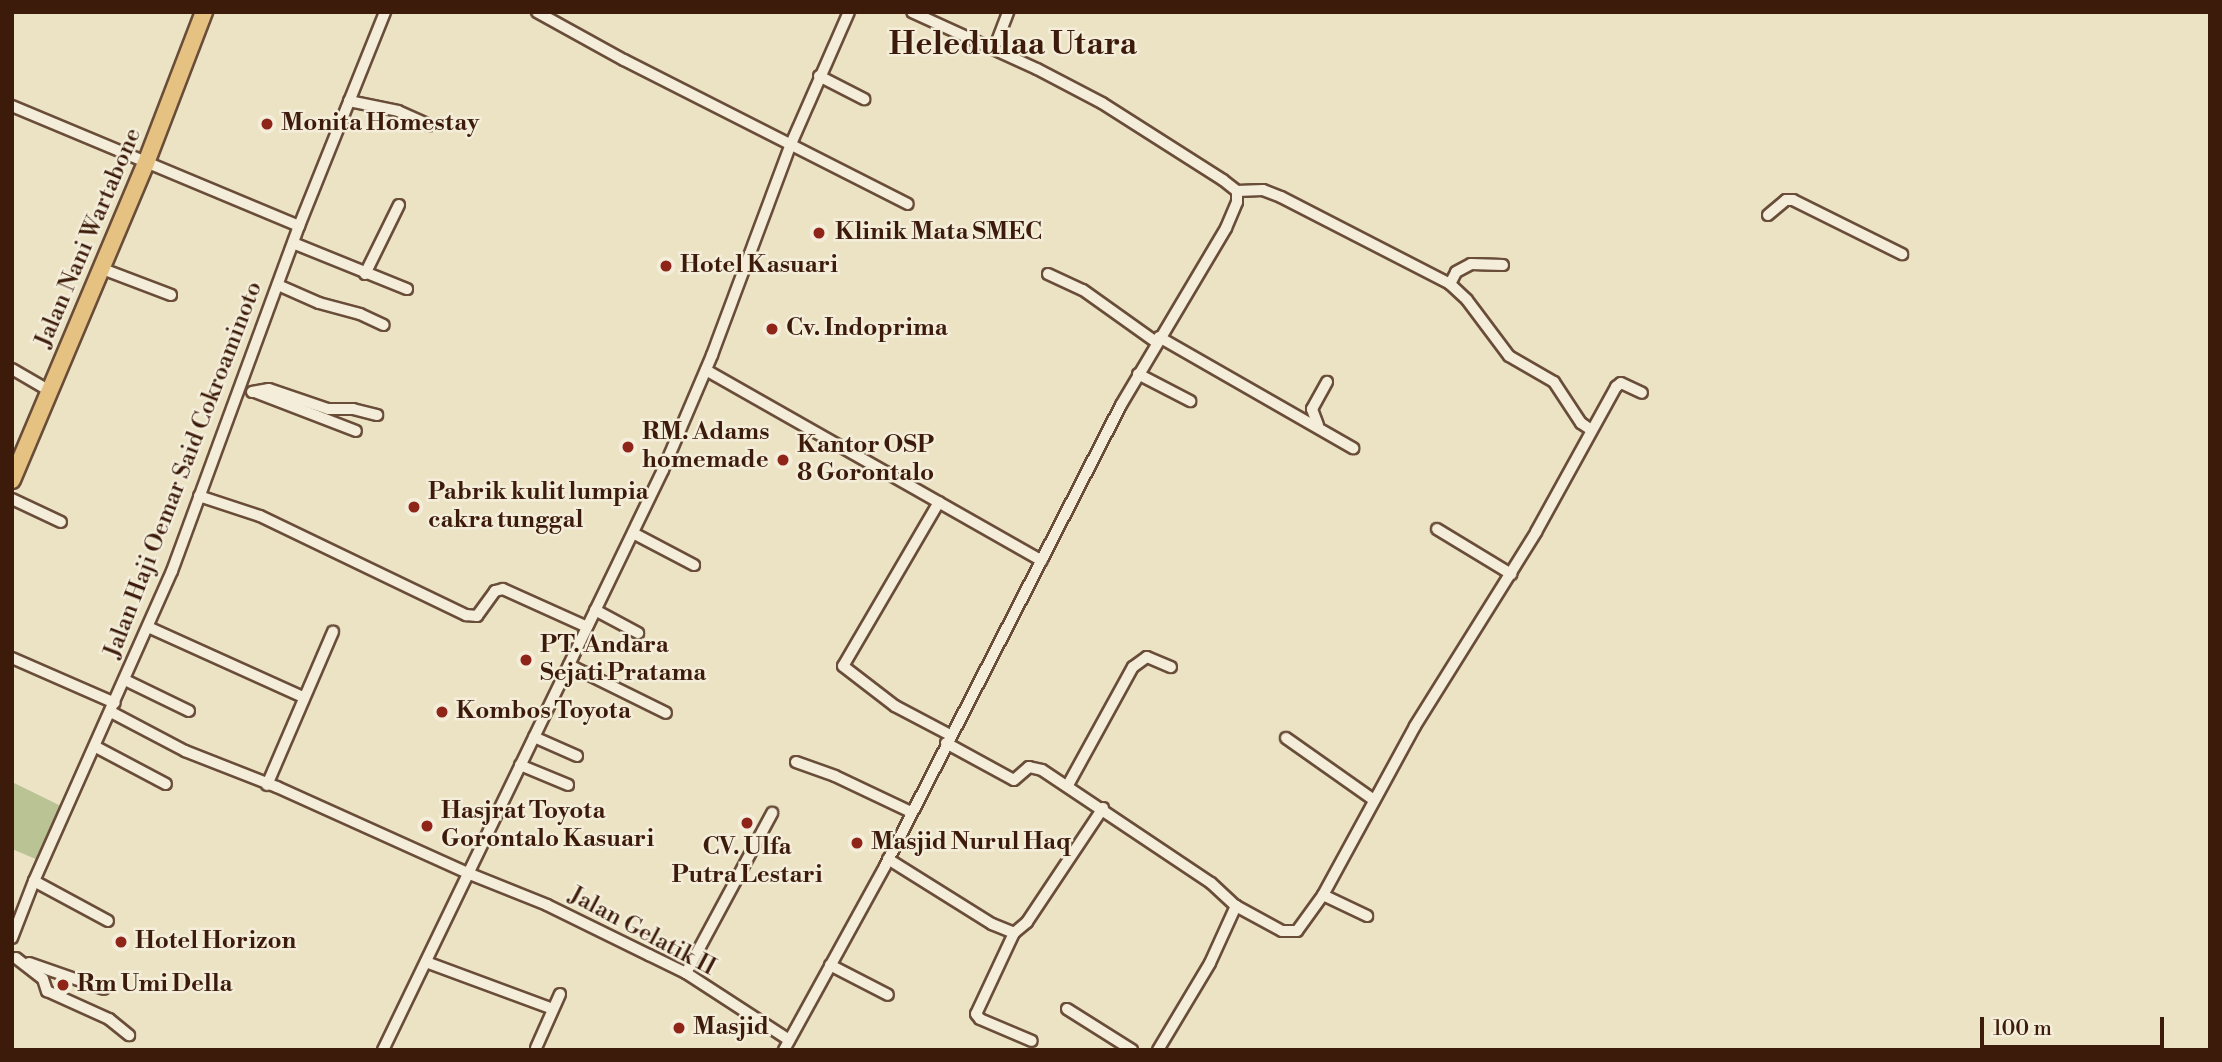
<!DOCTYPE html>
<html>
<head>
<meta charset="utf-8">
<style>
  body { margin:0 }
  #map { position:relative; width:2222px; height:1062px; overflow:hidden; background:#ece3c5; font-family:"Libre Bodoni",serif }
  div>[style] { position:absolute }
  .green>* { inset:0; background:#b9c394 }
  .roads { filter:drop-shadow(2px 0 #694d39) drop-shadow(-2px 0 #694d39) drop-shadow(0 2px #694d39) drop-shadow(0 -2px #694d39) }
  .street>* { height:10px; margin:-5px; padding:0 5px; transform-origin:5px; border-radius:5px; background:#f3edd9 }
  .primary>* { height:16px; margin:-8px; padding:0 8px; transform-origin:8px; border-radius:8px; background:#e6c282 }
  .dots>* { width:19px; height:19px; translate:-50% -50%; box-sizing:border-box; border:4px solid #f3edd9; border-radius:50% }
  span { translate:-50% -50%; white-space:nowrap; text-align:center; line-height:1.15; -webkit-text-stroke:5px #f3edd9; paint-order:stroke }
  .poi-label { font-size:24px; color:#3d1b0a; font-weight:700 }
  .left { translate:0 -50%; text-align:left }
  .street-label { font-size:24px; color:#3d1b0a }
  .district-label { font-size:32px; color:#3d1b0a; font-weight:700 }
  .frame { position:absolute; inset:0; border:14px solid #3d1b0a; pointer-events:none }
  .scale { position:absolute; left:1980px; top:1017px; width:184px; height:32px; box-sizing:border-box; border:4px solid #3d1b0a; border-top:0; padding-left:9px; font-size:21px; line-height:24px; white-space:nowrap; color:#3d1b0a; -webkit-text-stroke:5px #f3edd9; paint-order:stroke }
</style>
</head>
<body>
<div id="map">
  <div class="green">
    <div style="clip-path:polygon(12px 782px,63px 807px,38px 860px,12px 849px)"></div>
  </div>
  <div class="roads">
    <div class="street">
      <div style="left:537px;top:12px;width:99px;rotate:28.9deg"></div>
      <div style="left:624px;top:60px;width:318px;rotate:26.9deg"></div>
      <div style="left:994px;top:49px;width:40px;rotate:-69deg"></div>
      <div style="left:819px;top:76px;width:51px;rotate:27.1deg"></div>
      <div style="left:349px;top:101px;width:50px;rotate:11.5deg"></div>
      <div style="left:398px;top:111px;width:35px;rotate:24deg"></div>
      <div style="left:12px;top:106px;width:311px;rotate:22.7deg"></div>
      <div style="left:1237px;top:191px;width:26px;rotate:-2deg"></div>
      <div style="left:1263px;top:190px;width:19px;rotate:21deg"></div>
      <div style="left:1281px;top:197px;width:190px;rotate:27.2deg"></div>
      <div style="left:1450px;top:284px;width:13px;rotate:-63deg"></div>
      <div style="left:1456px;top:272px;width:17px;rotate:-28deg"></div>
      <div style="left:1471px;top:264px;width:32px;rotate:2deg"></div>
      <div style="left:1768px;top:215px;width:23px;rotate:-40deg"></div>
      <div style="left:1786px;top:200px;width:7px"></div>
      <div style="left:1793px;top:200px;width:122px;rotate:26.4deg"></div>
      <div style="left:293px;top:243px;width:123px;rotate:22deg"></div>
      <div style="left:100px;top:268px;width:76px;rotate:20.8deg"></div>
      <div style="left:365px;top:274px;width:77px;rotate:-63.8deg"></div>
      <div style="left:1048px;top:274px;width:38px;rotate:25deg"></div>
      <div style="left:1083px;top:290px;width:90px;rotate:35.5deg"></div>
      <div style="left:1450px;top:284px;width:23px;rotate:43deg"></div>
      <div style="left:1467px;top:300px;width:70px;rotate:53.1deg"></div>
      <div style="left:1509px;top:356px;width:52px;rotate:30deg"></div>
      <div style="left:1554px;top:382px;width:49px;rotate:56.6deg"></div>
      <div style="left:1581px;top:423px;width:11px;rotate:34deg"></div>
      <div style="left:278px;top:285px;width:45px;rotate:23.7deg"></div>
      <div style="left:319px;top:303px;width:42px;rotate:15deg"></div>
      <div style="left:360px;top:314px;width:26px;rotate:25deg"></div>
      <div style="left:1159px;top:337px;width:224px;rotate:29.8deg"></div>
      <div style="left:12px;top:369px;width:44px;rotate:30.1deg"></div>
      <div style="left:706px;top:370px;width:386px;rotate:29.6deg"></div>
      <div style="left:1138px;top:374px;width:59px;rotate:27.4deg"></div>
      <div style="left:252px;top:392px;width:17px;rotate:-10deg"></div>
      <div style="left:269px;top:389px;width:62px;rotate:18.7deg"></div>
      <div style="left:328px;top:409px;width:25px"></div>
      <div style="left:353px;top:409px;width:25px;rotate:14deg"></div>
      <div style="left:255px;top:392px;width:108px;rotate:21.1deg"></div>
      <div style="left:1318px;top:425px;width:17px;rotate:-111deg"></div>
      <div style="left:1312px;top:409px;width:31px;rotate:-61deg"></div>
      <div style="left:199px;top:496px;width:64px;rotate:18.2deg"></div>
      <div style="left:260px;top:516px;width:229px;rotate:25.7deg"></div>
      <div style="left:466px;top:615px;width:11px;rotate:5deg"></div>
      <div style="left:477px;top:616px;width:31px;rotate:-54deg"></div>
      <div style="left:495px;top:591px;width:8px;rotate:-14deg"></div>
      <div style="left:503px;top:589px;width:92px;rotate:24.3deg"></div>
      <div style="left:12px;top:499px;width:54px;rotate:25.1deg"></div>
      <div style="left:939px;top:502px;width:190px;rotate:120.3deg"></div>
      <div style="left:843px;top:666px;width:66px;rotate:37.6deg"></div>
      <div style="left:895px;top:706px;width:62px;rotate:27.8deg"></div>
      <div style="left:1437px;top:529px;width:87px;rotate:31.3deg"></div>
      <div style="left:633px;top:533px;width:69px;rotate:27.7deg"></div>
      <div style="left:595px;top:610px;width:49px;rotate:28.1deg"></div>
      <div style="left:148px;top:627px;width:170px;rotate:24.3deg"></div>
      <div style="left:12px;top:658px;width:112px;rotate:23.6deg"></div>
      <div style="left:569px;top:665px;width:108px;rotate:26.3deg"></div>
      <div style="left:125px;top:680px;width:71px;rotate:25.8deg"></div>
      <div style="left:111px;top:712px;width:84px;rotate:27.8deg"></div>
      <div style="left:185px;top:751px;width:99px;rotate:21.4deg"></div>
      <div style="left:277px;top:787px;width:212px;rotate:24.3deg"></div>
      <div style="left:470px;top:874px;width:83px;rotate:21.9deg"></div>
      <div style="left:547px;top:905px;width:114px;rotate:26.1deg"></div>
      <div style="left:649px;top:955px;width:41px;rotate:25.9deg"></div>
      <div style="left:686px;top:973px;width:123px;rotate:33deg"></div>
      <div style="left:534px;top:737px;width:47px;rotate:23.8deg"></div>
      <div style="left:1286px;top:738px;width:108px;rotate:35.2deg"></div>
      <div style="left:946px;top:743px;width:77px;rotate:28.6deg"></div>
      <div style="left:1014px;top:780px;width:20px;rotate:-41deg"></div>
      <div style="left:1029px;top:767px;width:13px;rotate:13deg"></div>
      <div style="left:1042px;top:770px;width:203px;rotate:33.8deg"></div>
      <div style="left:1211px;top:883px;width:34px;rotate:43deg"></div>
      <div style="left:1236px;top:906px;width:52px;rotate:28.5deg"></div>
      <div style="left:1282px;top:931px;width:15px"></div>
      <div style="left:1297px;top:931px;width:44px;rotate:-54.2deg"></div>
      <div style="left:1323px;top:895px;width:192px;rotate:-61.4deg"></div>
      <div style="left:1415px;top:726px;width:229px;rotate:-58deg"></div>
      <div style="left:1536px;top:532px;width:166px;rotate:-61.1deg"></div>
      <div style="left:1616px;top:387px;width:6px;rotate:-39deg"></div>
      <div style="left:1621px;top:383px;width:23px;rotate:25deg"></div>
      <div style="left:96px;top:747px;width:79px;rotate:27.9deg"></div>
      <div style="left:796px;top:762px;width:41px;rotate:19.7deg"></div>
      <div style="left:835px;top:776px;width:84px;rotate:25.3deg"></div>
      <div style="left:520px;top:765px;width:52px;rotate:22.6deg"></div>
      <div style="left:267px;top:785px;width:167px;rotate:-66.7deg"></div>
      <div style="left:1068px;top:785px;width:135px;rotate:-61.2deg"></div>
      <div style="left:1133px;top:667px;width:17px;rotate:-36deg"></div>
      <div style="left:1147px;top:657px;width:26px;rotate:23deg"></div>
      <div style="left:888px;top:859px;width:123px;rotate:32deg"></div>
      <div style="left:992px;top:924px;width:24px;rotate:22deg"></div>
      <div style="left:1014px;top:933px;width:17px;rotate:-40deg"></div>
      <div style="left:1027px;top:922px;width:137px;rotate:-56.3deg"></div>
      <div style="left:34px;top:881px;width:84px;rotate:28.4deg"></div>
      <div style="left:1323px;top:895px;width:49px;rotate:25.5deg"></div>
      <div style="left:1014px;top:933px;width:89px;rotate:115.1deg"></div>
      <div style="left:976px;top:1014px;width:6px;rotate:51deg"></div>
      <div style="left:980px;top:1019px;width:56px;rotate:22.9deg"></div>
      <div style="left:12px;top:938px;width:61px;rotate:-68.9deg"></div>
      <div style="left:34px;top:881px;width:339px;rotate:-66deg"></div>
      <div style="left:172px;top:571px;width:368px;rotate:-69.8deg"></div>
      <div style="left:299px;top:226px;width:231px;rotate:-68.1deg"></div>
      <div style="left:16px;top:958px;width:34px;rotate:38deg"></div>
      <div style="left:43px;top:979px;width:13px;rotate:72deg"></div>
      <div style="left:47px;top:991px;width:68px;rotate:24.3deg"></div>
      <div style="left:109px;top:1019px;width:26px;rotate:39deg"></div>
      <div style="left:426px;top:962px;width:135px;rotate:20.3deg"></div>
      <div style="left:29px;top:963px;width:79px;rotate:19.1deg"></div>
      <div style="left:830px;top:965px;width:65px;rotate:27.3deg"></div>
      <div style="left:686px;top:973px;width:182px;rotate:-61.7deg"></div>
      <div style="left:1067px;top:1009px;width:77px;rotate:32.2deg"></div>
      <div style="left:536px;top:1048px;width:59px;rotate:-66deg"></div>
      <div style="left:383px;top:1050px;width:644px;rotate:-64.23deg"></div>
      <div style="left:663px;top:470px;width:125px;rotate:-66.9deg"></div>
      <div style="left:712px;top:355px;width:225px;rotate:-69.5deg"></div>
      <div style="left:791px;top:144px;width:144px;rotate:-66.3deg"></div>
      <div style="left:784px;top:1050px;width:210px;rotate:-61.2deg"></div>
      <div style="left:885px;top:866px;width:518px;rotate:-62.89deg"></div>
      <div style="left:1121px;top:405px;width:206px;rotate:-59.3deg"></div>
      <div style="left:1226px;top:228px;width:28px;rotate:-67deg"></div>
      <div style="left:1237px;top:202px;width:11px;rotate:-90deg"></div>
      <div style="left:1237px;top:191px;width:18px;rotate:-142deg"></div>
      <div style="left:1223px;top:180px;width:143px;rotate:-147.5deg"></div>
      <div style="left:1102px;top:103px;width:73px;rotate:-152.4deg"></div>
      <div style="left:1037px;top:69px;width:137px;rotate:-155.5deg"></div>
      <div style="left:1158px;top:1050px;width:101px;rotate:-59.1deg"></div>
      <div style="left:1210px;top:963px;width:63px;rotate:-65.5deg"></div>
    </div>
    <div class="primary">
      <div style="left:12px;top:480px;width:344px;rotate:-67.1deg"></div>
      <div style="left:146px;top:163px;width:162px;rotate:-69deg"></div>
    </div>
  </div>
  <div class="dots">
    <div style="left:267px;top:124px;background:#8f2418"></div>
    <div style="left:819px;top:233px;background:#8f2418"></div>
    <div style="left:666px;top:266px;background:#8f2418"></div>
    <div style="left:772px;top:329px;background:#8f2418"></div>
    <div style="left:628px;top:447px;background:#8f2418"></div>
    <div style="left:783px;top:460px;background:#8f2418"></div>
    <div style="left:414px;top:507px;background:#8f2418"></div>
    <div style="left:526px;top:660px;background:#8f2418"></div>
    <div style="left:442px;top:712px;background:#8f2418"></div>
    <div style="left:747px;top:823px;background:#8f2418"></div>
    <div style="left:427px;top:826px;background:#8f2418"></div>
    <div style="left:857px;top:843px;background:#8f2418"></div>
    <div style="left:121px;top:942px;background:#8f2418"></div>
    <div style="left:63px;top:985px;background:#8f2418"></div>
    <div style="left:679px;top:1028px;background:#8f2418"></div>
  </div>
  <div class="poi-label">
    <span class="left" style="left:281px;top:124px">Monita Homestay</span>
    <span class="left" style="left:835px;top:233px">Klinik Mata SMEC</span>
    <span class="left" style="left:680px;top:266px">Hotel Kasuari</span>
    <span class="left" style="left:786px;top:329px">Cv. Indoprima</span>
    <span class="left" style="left:642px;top:447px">RM. Adams<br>homemade</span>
    <span class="left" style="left:797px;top:460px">Kantor OSP<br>8 Gorontalo</span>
    <span class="left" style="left:428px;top:507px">Pabrik kulit lumpia<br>cakra tunggal</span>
    <span class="left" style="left:540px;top:660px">PT. Andara<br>Sejati Pratama</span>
    <span class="left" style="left:456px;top:712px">Kombos Toyota</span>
    <span class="left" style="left:441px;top:826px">Hasjrat Toyota<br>Gorontalo Kasuari</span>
    <span class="left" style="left:871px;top:843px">Masjid Nurul Haq</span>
    <span style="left:747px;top:862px">CV. Ulfa<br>Putra Lestari</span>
    <span class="left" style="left:135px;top:942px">Hotel Horizon</span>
    <span class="left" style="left:77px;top:985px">Rm Umi Della</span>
    <span class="left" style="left:693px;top:1028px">Masjid</span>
  </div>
  <div class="street-label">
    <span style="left:89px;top:238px;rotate:-67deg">Jalan Nani Wartabone</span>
    <span style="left:184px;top:470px;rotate:-69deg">Jalan Haji Oemar Said Cokroaminoto</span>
    <span style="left:642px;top:932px;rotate:28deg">Jalan Gelatik II</span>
  </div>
  <div class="district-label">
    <span style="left:1013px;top:44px">Heledulaa Utara</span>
  </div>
  <div class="frame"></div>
  <div class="scale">100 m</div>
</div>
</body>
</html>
